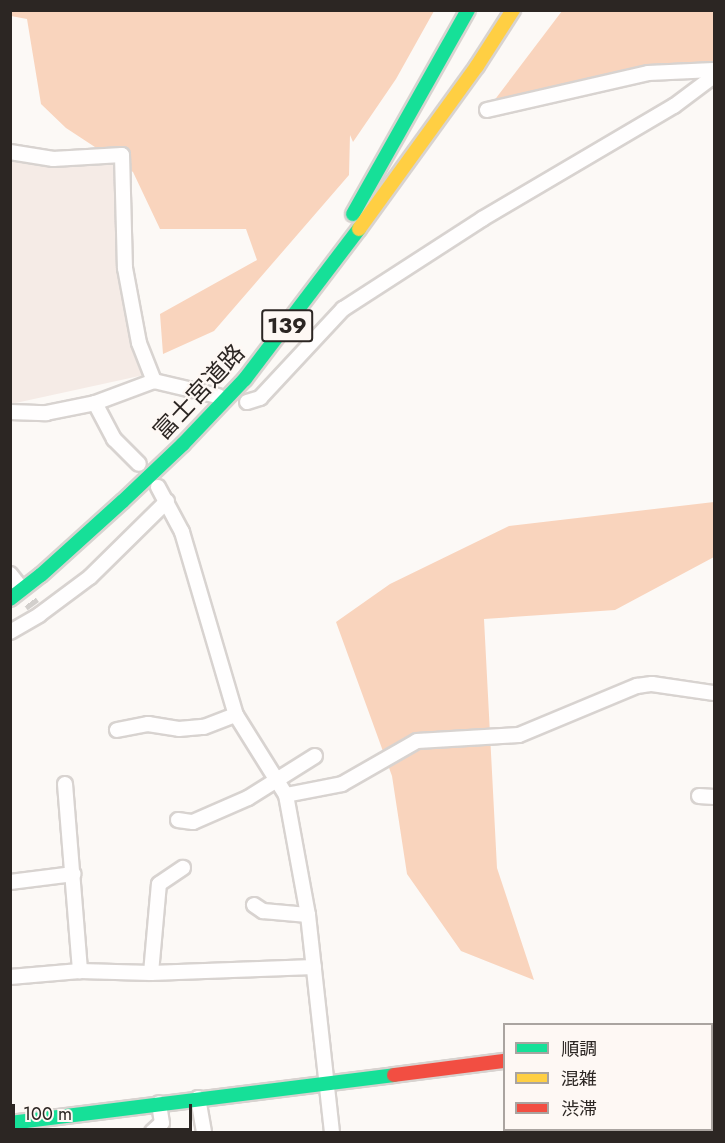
<!DOCTYPE html>
<html>
<head>
<meta charset="utf-8">
<style>
  body { margin:0 }
  #map { position:relative; width:725px; height:1143px; overflow:hidden; background:#fcf9f6; font-family:Jost,"Noto Sans JP",sans-serif }
  div>[style] { position:absolute }
  .built>* { inset:0; background:#f5ebe6 }
  .green>* { inset:0; background:#f9d4bd }
  .street-tunnel>* { height:14px; margin-top:-7px; transform-origin:0; background:repeating-linear-gradient(90deg,#d2cfcc 0 14px,transparent 0 21px) }
  .roads { filter:drop-shadow(2px 0 #d8d3d0) drop-shadow(-2px 0 #d8d3d0) drop-shadow(0 2px #d8d3d0) drop-shadow(0 -2px #d8d3d0) }
  .street>* { height:14px; margin:-7px; padding:0 7px; transform-origin:7px; border-radius:7px; background:#fffefe }
  .fast>* { height:14px; margin:-7px; padding:0 7px; transform-origin:7px; border-radius:7px; background:#16e098 }
  .slow>* { height:14px; margin:-7px; padding:0 7px; transform-origin:7px; border-radius:7px; background:#ffcf43 }
  .jam>* { height:14px; margin:-7px; padding:0 7px; transform-origin:7px; border-radius:7px; background:#f24e42 }
  span { translate:-50% -50%; white-space:nowrap; text-align:center; line-height:1.15; -webkit-text-stroke:4.5px #fef8f4; paint-order:stroke }
  .shield-label span { padding:2px 4px; background:#fef8f4; border:2px solid; border-radius:4px; -webkit-text-stroke-width:0 }
  .shield-label { font-size:22px; color:#2c2623; font-weight:700 }
  .street-label { font-size:24px; color:#2c2623 }
  .frame { position:absolute; inset:0; border:12px solid #2c2623; pointer-events:none }
  .legend { position:absolute; left:503px; top:1023px; width:210px; height:108px; box-sizing:border-box; background:#fef8f4; border:2px solid #aaa4a0; margin:0; padding:8px 10px; list-style:none; font-size:18px; color:#2c2623 }
  .legend li { display:flex; align-items:center; gap:12px; height:30px }
  .legend b { width:30px; border:2px solid #aaa4a0 }
  .scale { position:absolute; left:12px; top:1104px; width:180px; height:27px; box-sizing:border-box; border:3px solid #2c2623; border-top:0; padding-left:8px; font-size:18px; line-height:21px; white-space:nowrap; color:#2c2623; -webkit-text-stroke:4px #fef8f4; paint-order:stroke }
</style>
</head>
<body>
<div id="map">
  <div class="built">
    <div style="clip-path:polygon(11px 154px,113px 159px,144px 375px,11px 404px)"></div>
  </div>
  <div class="green">
    <div style="clip-path:polygon(10px 11px,434px 11px,396px 79px,353px 142px,350px 135px,349px 175px,214px 331px,163px 354px,160px 314px,257px 260px,246px 229px,160px 229px,133px 172px,66px 128px,41px 104px,27px 19px,11px 16px)"></div>
    <div style="clip-path:polygon(562px 11px,714px 11px,714px 69px,650px 68px,487px 110px)"></div>
    <div style="clip-path:polygon(714px 502px,714px 557px,615px 610px,484px 619px,497px 868px,534px 980px,461px 951px,407px 874px,392px 776px,336px 622px,390px 584px,509px 526px)"></div>
  </div>
  <div class="street-tunnel">
    <div style="left:18px;top:585px;width:26px;rotate:54deg"></div>
  </div>
  <div class="roads">
    <div class="street">
      <div style="left:487px;top:110px;width:165px;rotate:-12.9deg"></div>
      <div style="left:648px;top:73px;width:66px;rotate:-2.6deg"></div>
      <div style="left:10px;top:152px;width:44px;rotate:9.2deg"></div>
      <div style="left:53px;top:159px;width:69px;rotate:-3.3deg"></div>
      <div style="left:122px;top:155px;width:113px;rotate:88.5deg"></div>
      <div style="left:125px;top:268px;width:76px;rotate:79.4deg"></div>
      <div style="left:139px;top:343px;width:41px;rotate:68.5deg"></div>
      <div style="left:247px;top:402px;width:14px;rotate:-17deg"></div>
      <div style="left:260px;top:398px;width:122px;rotate:-47deg"></div>
      <div style="left:343px;top:309px;width:166px;rotate:-32.9deg"></div>
      <div style="left:482px;top:219px;width:223px;rotate:-30.5deg"></div>
      <div style="left:674px;top:106px;width:50px;rotate:-36.9deg"></div>
      <div style="left:95px;top:403px;width:41px;rotate:62.2deg"></div>
      <div style="left:114px;top:439px;width:35px;rotate:45deg"></div>
      <div style="left:10px;top:412px;width:36px;rotate:2deg"></div>
      <div style="left:46px;top:413px;width:50px;rotate:-11.5deg"></div>
      <div style="left:95px;top:403px;width:63px;rotate:-20.4deg"></div>
      <div style="left:154px;top:381px;width:66px;rotate:13.2deg"></div>
      <div style="left:158px;top:487px;width:51px;rotate:61.9deg"></div>
      <div style="left:182px;top:532px;width:191px;rotate:73.6deg"></div>
      <div style="left:236px;top:715px;width:94px;rotate:58deg"></div>
      <div style="left:286px;top:795px;width:122px;rotate:79.6deg"></div>
      <div style="left:308px;top:915px;width:218px;rotate:83.7deg"></div>
      <div style="left:10px;top:574px;width:13px;rotate:51deg"></div>
      <div style="left:10px;top:632px;width:34px;rotate:-30deg"></div>
      <div style="left:39px;top:615px;width:64px;rotate:-36.7deg"></div>
      <div style="left:90px;top:577px;width:108px;rotate:-44.6deg"></div>
      <div style="left:117px;top:730px;width:32px;rotate:-11deg"></div>
      <div style="left:148px;top:724px;width:31px;rotate:9deg"></div>
      <div style="left:179px;top:729px;width:25px;rotate:-5deg"></div>
      <div style="left:204px;top:727px;width:34px;rotate:-21deg"></div>
      <div style="left:65px;top:784px;width:188px;rotate:85.4deg"></div>
      <div style="left:286px;top:795px;width:57px;rotate:-11.1deg"></div>
      <div style="left:342px;top:784px;width:86px;rotate:-29.8deg"></div>
      <div style="left:417px;top:741px;width:102px;rotate:-3.4deg"></div>
      <div style="left:519px;top:735px;width:128px;rotate:-22.6deg"></div>
      <div style="left:637px;top:686px;width:15px;rotate:-8deg"></div>
      <div style="left:652px;top:684px;width:63px;rotate:8.3deg"></div>
      <div style="left:699px;top:796px;width:15px;rotate:4deg"></div>
      <div style="left:178px;top:820px;width:15px;rotate:8deg"></div>
      <div style="left:193px;top:822px;width:60px;rotate:-23.6deg"></div>
      <div style="left:248px;top:798px;width:79px;rotate:-32.1deg"></div>
      <div style="left:10px;top:882px;width:64px;rotate:-7.2deg"></div>
      <div style="left:254px;top:905px;width:11px;rotate:34deg"></div>
      <div style="left:263px;top:911px;width:45px;rotate:5.1deg"></div>
      <div style="left:151px;top:973px;width:89px;rotate:-84.9deg"></div>
      <div style="left:159px;top:884px;width:29px;rotate:-34deg"></div>
      <div style="left:10px;top:977px;width:70px;rotate:-4.9deg"></div>
      <div style="left:80px;top:971px;width:71px;rotate:1.6deg"></div>
      <div style="left:151px;top:973px;width:163px;rotate:-2.1deg"></div>
      <div style="left:198px;top:1098px;width:35px;rotate:80deg"></div>
      <div style="left:550px;top:1130px;width:2px;rotate:90deg"></div>
      <div style="left:152px;top:1132px;width:13px;rotate:-42deg"></div>
      <div style="left:162px;top:1123px;width:20px;rotate:-99deg"></div>
    </div>
    <div class="fast">
      <div style="left:353px;top:214px;width:234px;rotate:-60.6deg"></div>
      <div style="left:10px;top:599px;width:39px;rotate:-38deg"></div>
      <div style="left:41px;top:575px;width:110px;rotate:-42.1deg"></div>
      <div style="left:123px;top:501px;width:83px;rotate:-43.5deg"></div>
      <div style="left:183px;top:444px;width:90px;rotate:-46.4deg"></div>
      <div style="left:245px;top:379px;width:188px;rotate:-52.8deg"></div>
      <div style="left:712px;top:1034px;width:2px;rotate:-27deg"></div>
      <div style="left:10px;top:1123px;width:387px;rotate:-7.1deg"></div>
    </div>
    <div class="slow">
      <div style="left:359px;top:229px;width:201px;rotate:-54.1deg"></div>
      <div style="left:477px;top:66px;width:67px;rotate:-57.3deg"></div>
    </div>
    <div class="jam">
      <div style="left:394px;top:1075px;width:111px;rotate:-7.3deg"></div>
    </div>
  </div>
  <div class="shield-label">
    <span style="left:287px;top:326px">139</span>
  </div>
  <div class="street-label">
    <span style="left:199px;top:392px;rotate:-47deg">富士宮道路</span>
  </div>
  <div class="frame"></div>
  <ul class="legend">
  <li><b style="height:8px;background:#16e098"></b>順調</li>
  <li><b style="height:8px;background:#ffcf43"></b>混雑</li>
  <li><b style="height:8px;background:#f24e42"></b>渋滞</li>
  </ul>
  <div class="scale">100 m</div>
</div>
</body>
</html>
